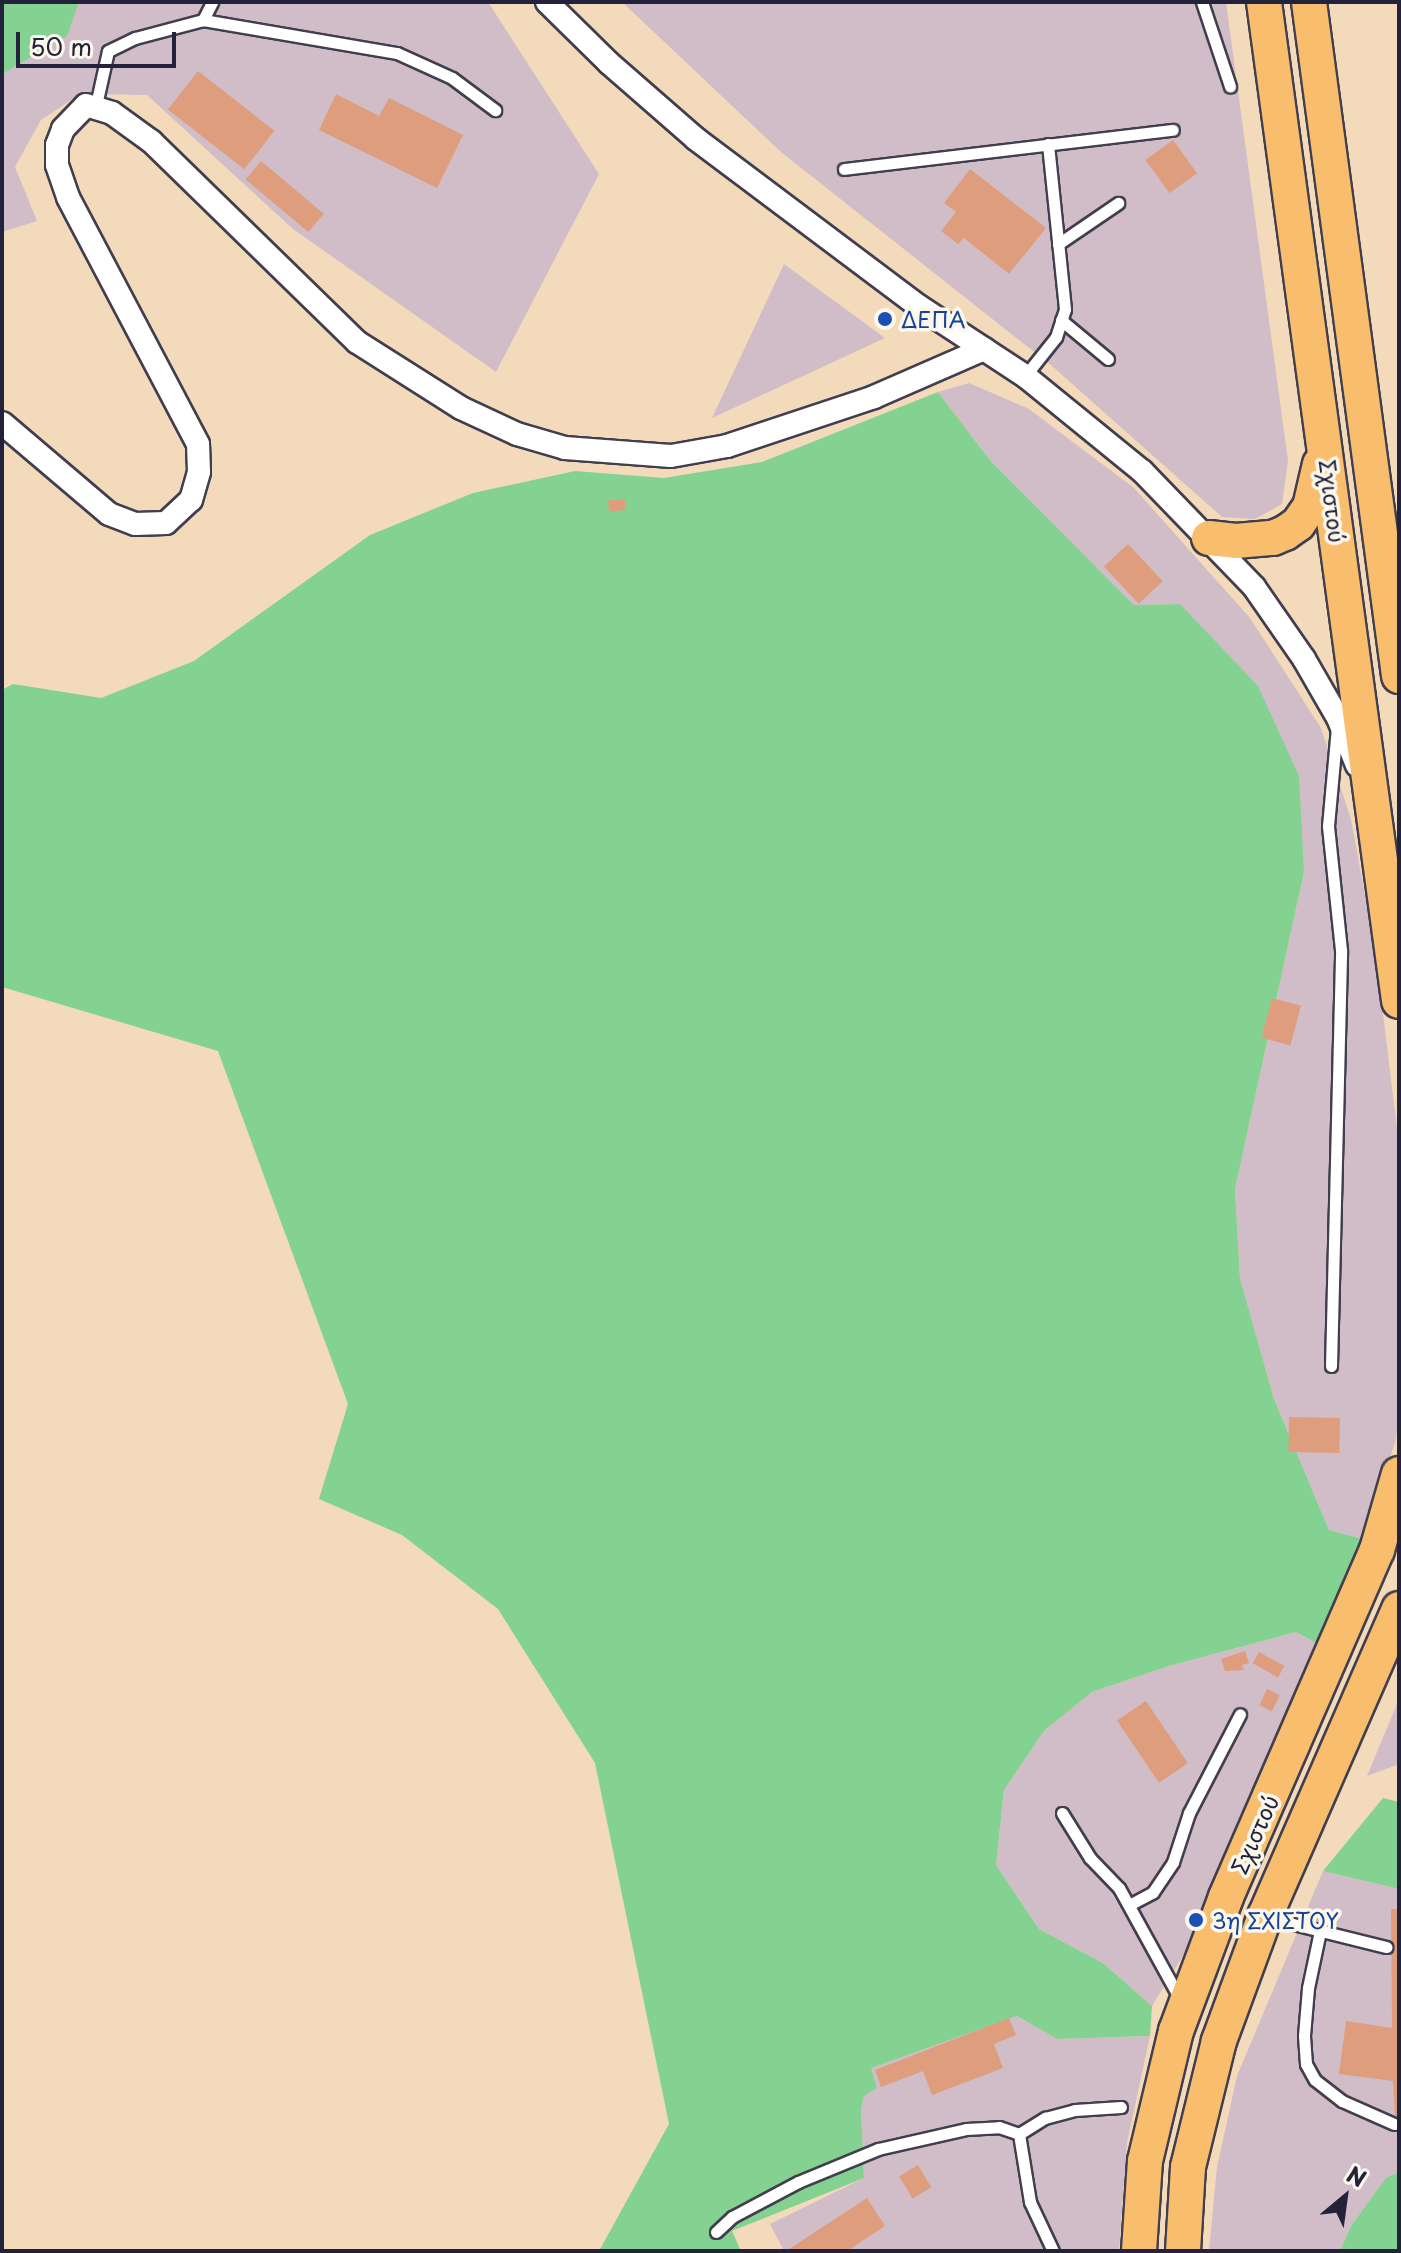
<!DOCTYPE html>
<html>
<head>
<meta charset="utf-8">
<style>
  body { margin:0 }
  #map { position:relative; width:1401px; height:2253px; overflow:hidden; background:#f3daba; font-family:"Playpen Sans",sans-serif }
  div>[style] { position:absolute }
  .industrial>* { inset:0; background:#d1bdc8 }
  .green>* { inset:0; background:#84d291 }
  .building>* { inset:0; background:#de9e7e; transform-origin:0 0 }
  .roads { filter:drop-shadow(2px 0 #413e4e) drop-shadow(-2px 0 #413e4e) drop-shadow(0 2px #413e4e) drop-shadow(0 -2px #413e4e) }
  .lane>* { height:11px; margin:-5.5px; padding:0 5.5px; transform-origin:5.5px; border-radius:5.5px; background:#fff }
  .street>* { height:22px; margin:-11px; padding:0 11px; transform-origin:11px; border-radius:11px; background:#fff }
  .primary>* { height:34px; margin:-17px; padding:0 17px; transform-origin:17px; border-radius:17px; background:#f9be6d }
  .dots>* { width:22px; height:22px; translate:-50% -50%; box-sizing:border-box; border:4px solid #fbf7ec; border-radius:50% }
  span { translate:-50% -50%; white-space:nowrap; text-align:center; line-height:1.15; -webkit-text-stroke:7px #fbf7ec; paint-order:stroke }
  .transit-label { font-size:22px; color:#164399 }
  .left { translate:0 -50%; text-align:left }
  .street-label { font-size:22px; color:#22223b }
  .frame { position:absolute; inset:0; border:4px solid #22223b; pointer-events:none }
  .north { position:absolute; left:1305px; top:2157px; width:80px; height:80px; -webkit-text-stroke:6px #fbf7ec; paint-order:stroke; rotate:29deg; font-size:22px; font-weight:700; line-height:32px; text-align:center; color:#22223b }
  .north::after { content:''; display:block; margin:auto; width:28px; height:36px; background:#22223b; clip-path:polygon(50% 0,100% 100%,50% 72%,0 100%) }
  .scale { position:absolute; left:16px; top:32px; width:160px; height:36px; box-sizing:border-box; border:4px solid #22223b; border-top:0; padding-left:10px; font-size:24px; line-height:28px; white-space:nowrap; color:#22223b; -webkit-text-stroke:6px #fbf7ec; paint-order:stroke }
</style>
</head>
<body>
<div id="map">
  <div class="industrial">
    <div style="clip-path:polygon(77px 2px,488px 2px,599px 174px,496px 372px,293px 229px,147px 95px,80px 94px,41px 120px,15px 167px,37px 221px,2px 232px,2px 73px)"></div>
    <div style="clip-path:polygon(622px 2px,1226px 2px,1288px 461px,1282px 504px,1255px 519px,1222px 517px,1052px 366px,781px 152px)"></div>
    <div style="clip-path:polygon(784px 264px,885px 338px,712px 418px)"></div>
    <div style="clip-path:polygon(969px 383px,1029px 409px,1134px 488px,1250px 618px,1321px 728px,1351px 819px,1376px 956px,1399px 1145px,1399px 1409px,1396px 1439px,1363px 1539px,1329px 1530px,1274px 1399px,1240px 1278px,1235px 1189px,1304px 872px,1180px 604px,1134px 605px,989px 459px,938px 392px)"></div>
    <div style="clip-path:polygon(1296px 1632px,1318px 1644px,1193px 1939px,1152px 2006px,1103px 1963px,1039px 1929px,996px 1865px,1004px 1790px,1044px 1731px,1092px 1692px,1169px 1666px)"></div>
    <div style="clip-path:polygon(1399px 1699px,1399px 1764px,1367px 1776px)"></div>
    <div style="clip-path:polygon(1323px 1871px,1399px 1889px,1399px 2172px,1386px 2179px,1351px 2226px,1340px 2251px,1209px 2251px,1217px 2167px,1237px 2076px)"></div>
    <div style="clip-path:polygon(1017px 2016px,1057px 2039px,1150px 2036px,1127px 2143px,1119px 2251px,784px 2251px,770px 2224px,864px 2178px,861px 2109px,870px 2068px)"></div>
  </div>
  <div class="green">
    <div style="clip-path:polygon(2px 2px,79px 2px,67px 36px,2px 74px)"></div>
    <div style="clip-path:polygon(938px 392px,989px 459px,1134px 605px,1180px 604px,1258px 686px,1299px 776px,1304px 872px,1235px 1189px,1240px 1278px,1274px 1399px,1329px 1530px,1363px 1539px,1318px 1644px,1296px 1632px,1169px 1666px,1092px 1692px,1044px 1731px,1004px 1790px,996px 1865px,1039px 1929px,1103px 1963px,1152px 2006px,1150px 2036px,1057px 2039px,1017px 2016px,871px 2068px,877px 2088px,864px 2096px,861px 2109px,864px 2178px,732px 2231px,741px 2251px,599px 2251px,669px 2124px,595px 1763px,498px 1609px,402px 1535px,319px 1499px,348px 1404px,218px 1051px,2px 987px,2px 690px,13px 684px,101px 698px,194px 661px,370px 535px,473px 493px,575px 471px,664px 478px,762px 462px)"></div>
    <div style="clip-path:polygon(1383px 1798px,1399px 1802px,1399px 1889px,1323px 1871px)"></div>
    <div style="clip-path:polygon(1399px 2172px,1399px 2251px,1340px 2251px,1351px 2226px,1386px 2178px)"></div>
  </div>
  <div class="building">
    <div style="left:198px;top:71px;width:97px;height:49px;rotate:38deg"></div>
    <div style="clip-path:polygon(336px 94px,379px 116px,389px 98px,463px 135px,437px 188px,319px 130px)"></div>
    <div style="left:1173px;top:140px;width:41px;height:34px;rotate:54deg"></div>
    <div style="left:261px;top:161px;width:82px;height:24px;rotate:40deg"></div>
    <div style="clip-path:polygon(970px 169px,1046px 228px,1009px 274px,964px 238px,958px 244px,941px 231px,956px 212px,944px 203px)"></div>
    <div style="left:625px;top:499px;width:11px;height:17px;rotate:85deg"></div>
    <div style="left:1128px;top:544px;width:51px;height:33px;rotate:47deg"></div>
    <div style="left:1272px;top:998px;width:30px;height:41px;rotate:15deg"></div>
    <div style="left:1289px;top:1417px;width:51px;height:35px;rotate:1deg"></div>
    <div style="clip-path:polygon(1245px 1651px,1249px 1663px,1242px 1665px,1244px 1670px,1225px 1671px,1221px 1659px)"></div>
    <div style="left:1259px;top:1652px;width:29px;height:13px;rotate:29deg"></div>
    <div style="left:1267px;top:1689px;width:14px;height:18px;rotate:25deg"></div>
    <div style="left:1146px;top:1701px;width:75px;height:35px;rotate:56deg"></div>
    <div style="clip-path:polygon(1391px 1909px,1399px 1909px,1399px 2117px,1395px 2117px,1393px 2081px,1339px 2074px,1346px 2021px,1392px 2028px)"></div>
    <div style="clip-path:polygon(1009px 2018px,1016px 2035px,994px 2044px,1003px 2068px,932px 2095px,923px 2071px,881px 2087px,875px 2070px)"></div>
    <div style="left:918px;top:2165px;width:26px;height:22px;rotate:59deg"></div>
    <div style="clip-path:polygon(867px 2198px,885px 2226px,847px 2251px,786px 2251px)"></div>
  </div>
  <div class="roads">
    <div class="lane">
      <div style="left:1202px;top:2px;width:89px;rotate:71.6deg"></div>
      <div style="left:203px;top:20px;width:20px;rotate:-63deg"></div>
      <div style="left:96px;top:105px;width:55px;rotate:-77.5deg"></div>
      <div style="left:108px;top:51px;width:30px;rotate:-26deg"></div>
      <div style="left:135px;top:38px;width:70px;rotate:-14.8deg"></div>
      <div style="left:203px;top:20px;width:197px;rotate:9.7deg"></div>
      <div style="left:397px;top:53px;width:60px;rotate:24.4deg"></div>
      <div style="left:452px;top:78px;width:54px;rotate:36.7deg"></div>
      <div style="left:844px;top:169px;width:331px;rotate:-6.8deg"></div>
      <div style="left:1058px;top:244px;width:73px;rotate:-34.3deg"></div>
      <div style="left:1061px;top:320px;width:61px;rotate:39.7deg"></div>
      <div style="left:1025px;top:376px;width:50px;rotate:-51.5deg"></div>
      <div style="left:1056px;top:337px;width:29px;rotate:-72deg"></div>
      <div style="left:1065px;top:309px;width:166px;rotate:-95.9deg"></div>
      <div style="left:1331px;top:1366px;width:416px;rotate:-88.6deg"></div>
      <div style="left:1341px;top:950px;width:125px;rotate:-96deg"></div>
      <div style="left:1328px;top:826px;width:99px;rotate:-84.8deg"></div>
      <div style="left:1062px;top:1813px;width:53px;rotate:58.1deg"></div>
      <div style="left:1090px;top:1858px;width:42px;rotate:46deg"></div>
      <div style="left:1119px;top:1888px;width:127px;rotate:61.2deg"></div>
      <div style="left:1129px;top:1905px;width:27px;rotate:-28deg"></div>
      <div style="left:1153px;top:1892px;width:36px;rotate:-56deg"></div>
      <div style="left:1173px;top:1862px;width:52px;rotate:-71.9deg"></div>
      <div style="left:1189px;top:1813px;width:111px;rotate:-62.7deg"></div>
      <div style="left:1269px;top:1918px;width:121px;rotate:13.9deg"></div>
      <div style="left:1320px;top:1931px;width:58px;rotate:101.9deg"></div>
      <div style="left:1308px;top:1988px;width:48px;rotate:94.8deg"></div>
      <div style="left:1304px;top:2036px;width:28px;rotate:86deg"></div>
      <div style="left:1306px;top:2064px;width:18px;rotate:61deg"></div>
      <div style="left:1315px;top:2080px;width:34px;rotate:38deg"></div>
      <div style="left:1342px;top:2101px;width:57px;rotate:23.9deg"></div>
      <div style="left:1019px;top:2134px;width:31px;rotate:-32deg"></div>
      <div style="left:1045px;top:2118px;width:31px;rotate:-15deg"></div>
      <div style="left:1075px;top:2110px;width:46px;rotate:-3.7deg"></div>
      <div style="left:716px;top:2232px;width:22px;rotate:-43deg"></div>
      <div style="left:732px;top:2217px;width:75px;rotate:-27.9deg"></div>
      <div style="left:798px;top:2182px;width:87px;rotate:-22.4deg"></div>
      <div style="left:878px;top:2149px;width:90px;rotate:-12.8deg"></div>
      <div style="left:966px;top:2129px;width:33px;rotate:-3deg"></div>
      <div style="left:999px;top:2127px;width:21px;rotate:19deg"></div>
      <div style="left:1019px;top:2134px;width:69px;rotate:80.8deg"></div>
      <div style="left:1030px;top:2202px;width:54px;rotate:64.9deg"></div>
    </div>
    <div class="street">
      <div style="left:547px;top:2px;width:87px;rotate:44.5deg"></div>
      <div style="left:609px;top:63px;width:116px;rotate:41.1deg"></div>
      <div style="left:696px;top:139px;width:280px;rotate:36.9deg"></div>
      <div style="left:920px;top:307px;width:126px;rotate:33.3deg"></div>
      <div style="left:1025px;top:376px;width:151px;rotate:39.1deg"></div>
      <div style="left:1142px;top:471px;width:161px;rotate:46deg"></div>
      <div style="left:1254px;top:587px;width:88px;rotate:55.2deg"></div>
      <div style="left:1304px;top:659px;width:68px;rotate:60deg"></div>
      <div style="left:1338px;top:718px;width:51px;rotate:68deg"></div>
      <div style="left:2px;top:423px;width:140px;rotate:40.4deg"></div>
      <div style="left:109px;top:514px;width:28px;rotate:21deg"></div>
      <div style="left:135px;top:524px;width:31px;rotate:-2deg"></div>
      <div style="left:166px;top:523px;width:34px;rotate:-43deg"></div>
      <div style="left:191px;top:500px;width:29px;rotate:-74deg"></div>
      <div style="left:199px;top:472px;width:28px;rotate:-92deg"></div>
      <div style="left:198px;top:444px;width:279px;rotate:-117.8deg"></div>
      <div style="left:68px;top:197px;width:34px;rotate:-109deg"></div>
      <div style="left:57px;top:165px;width:20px;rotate:-90deg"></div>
      <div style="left:57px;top:145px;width:17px;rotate:-69deg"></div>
      <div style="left:63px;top:129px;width:33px;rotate:-46deg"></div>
      <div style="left:86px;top:105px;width:27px;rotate:17deg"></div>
      <div style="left:112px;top:113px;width:49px;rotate:35.9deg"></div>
      <div style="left:152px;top:142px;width:286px;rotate:44.3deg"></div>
      <div style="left:357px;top:342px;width:123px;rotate:32.4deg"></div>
      <div style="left:461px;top:408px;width:62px;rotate:24.9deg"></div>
      <div style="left:517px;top:434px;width:50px;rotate:16.3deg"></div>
      <div style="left:565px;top:448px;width:106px;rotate:4.3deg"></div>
      <div style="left:671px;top:456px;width:57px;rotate:-10.1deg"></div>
      <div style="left:727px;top:446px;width:155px;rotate:-18.4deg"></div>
      <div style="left:874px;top:397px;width:120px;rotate:-23.6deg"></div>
    </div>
    <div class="primary">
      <div style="left:1264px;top:2px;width:1008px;rotate:82.3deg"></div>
      <div style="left:1309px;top:2px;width:680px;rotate:82.39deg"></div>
      <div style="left:1209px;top:538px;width:27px;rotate:6deg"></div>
      <div style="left:1236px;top:541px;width:37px;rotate:-5deg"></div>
      <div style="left:1273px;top:538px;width:13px;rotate:-23deg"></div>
      <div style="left:1285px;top:533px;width:16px;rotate:-35deg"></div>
      <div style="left:1298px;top:524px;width:21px;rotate:-55deg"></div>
      <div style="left:1310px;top:507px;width:44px;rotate:-76.9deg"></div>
      <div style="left:1139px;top:2251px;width:90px;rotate:-86.2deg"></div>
      <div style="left:1145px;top:2161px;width:134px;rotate:-76.6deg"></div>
      <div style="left:1176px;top:2031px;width:143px;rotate:-69.5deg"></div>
      <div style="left:1226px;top:1897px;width:378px;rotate:-66.5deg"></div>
      <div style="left:1377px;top:1550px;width:79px;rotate:-73.9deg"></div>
      <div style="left:1183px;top:2251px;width:84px;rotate:-86.6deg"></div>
      <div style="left:1188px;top:2167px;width:130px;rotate:-76.2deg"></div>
      <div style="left:1219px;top:2041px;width:133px;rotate:-69.8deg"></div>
      <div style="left:1265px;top:1916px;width:335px;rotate:-66.4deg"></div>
    </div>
  </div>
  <div class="dots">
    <div style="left:885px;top:319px;background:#1a4fb4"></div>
    <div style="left:1196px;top:1920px;background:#1a4fb4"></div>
  </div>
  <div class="transit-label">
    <span class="left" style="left:901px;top:319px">ΔΕΠΑ</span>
    <span class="left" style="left:1212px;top:1920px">3η ΣΧΙΣΤΟΥ</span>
  </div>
  <div class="street-label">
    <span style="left:1333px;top:501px;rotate:83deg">Σχιστού</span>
    <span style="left:1254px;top:1834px;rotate:-66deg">Σχιστού</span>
  </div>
  <div class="frame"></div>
  <div class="north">N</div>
  <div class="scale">50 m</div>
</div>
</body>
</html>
